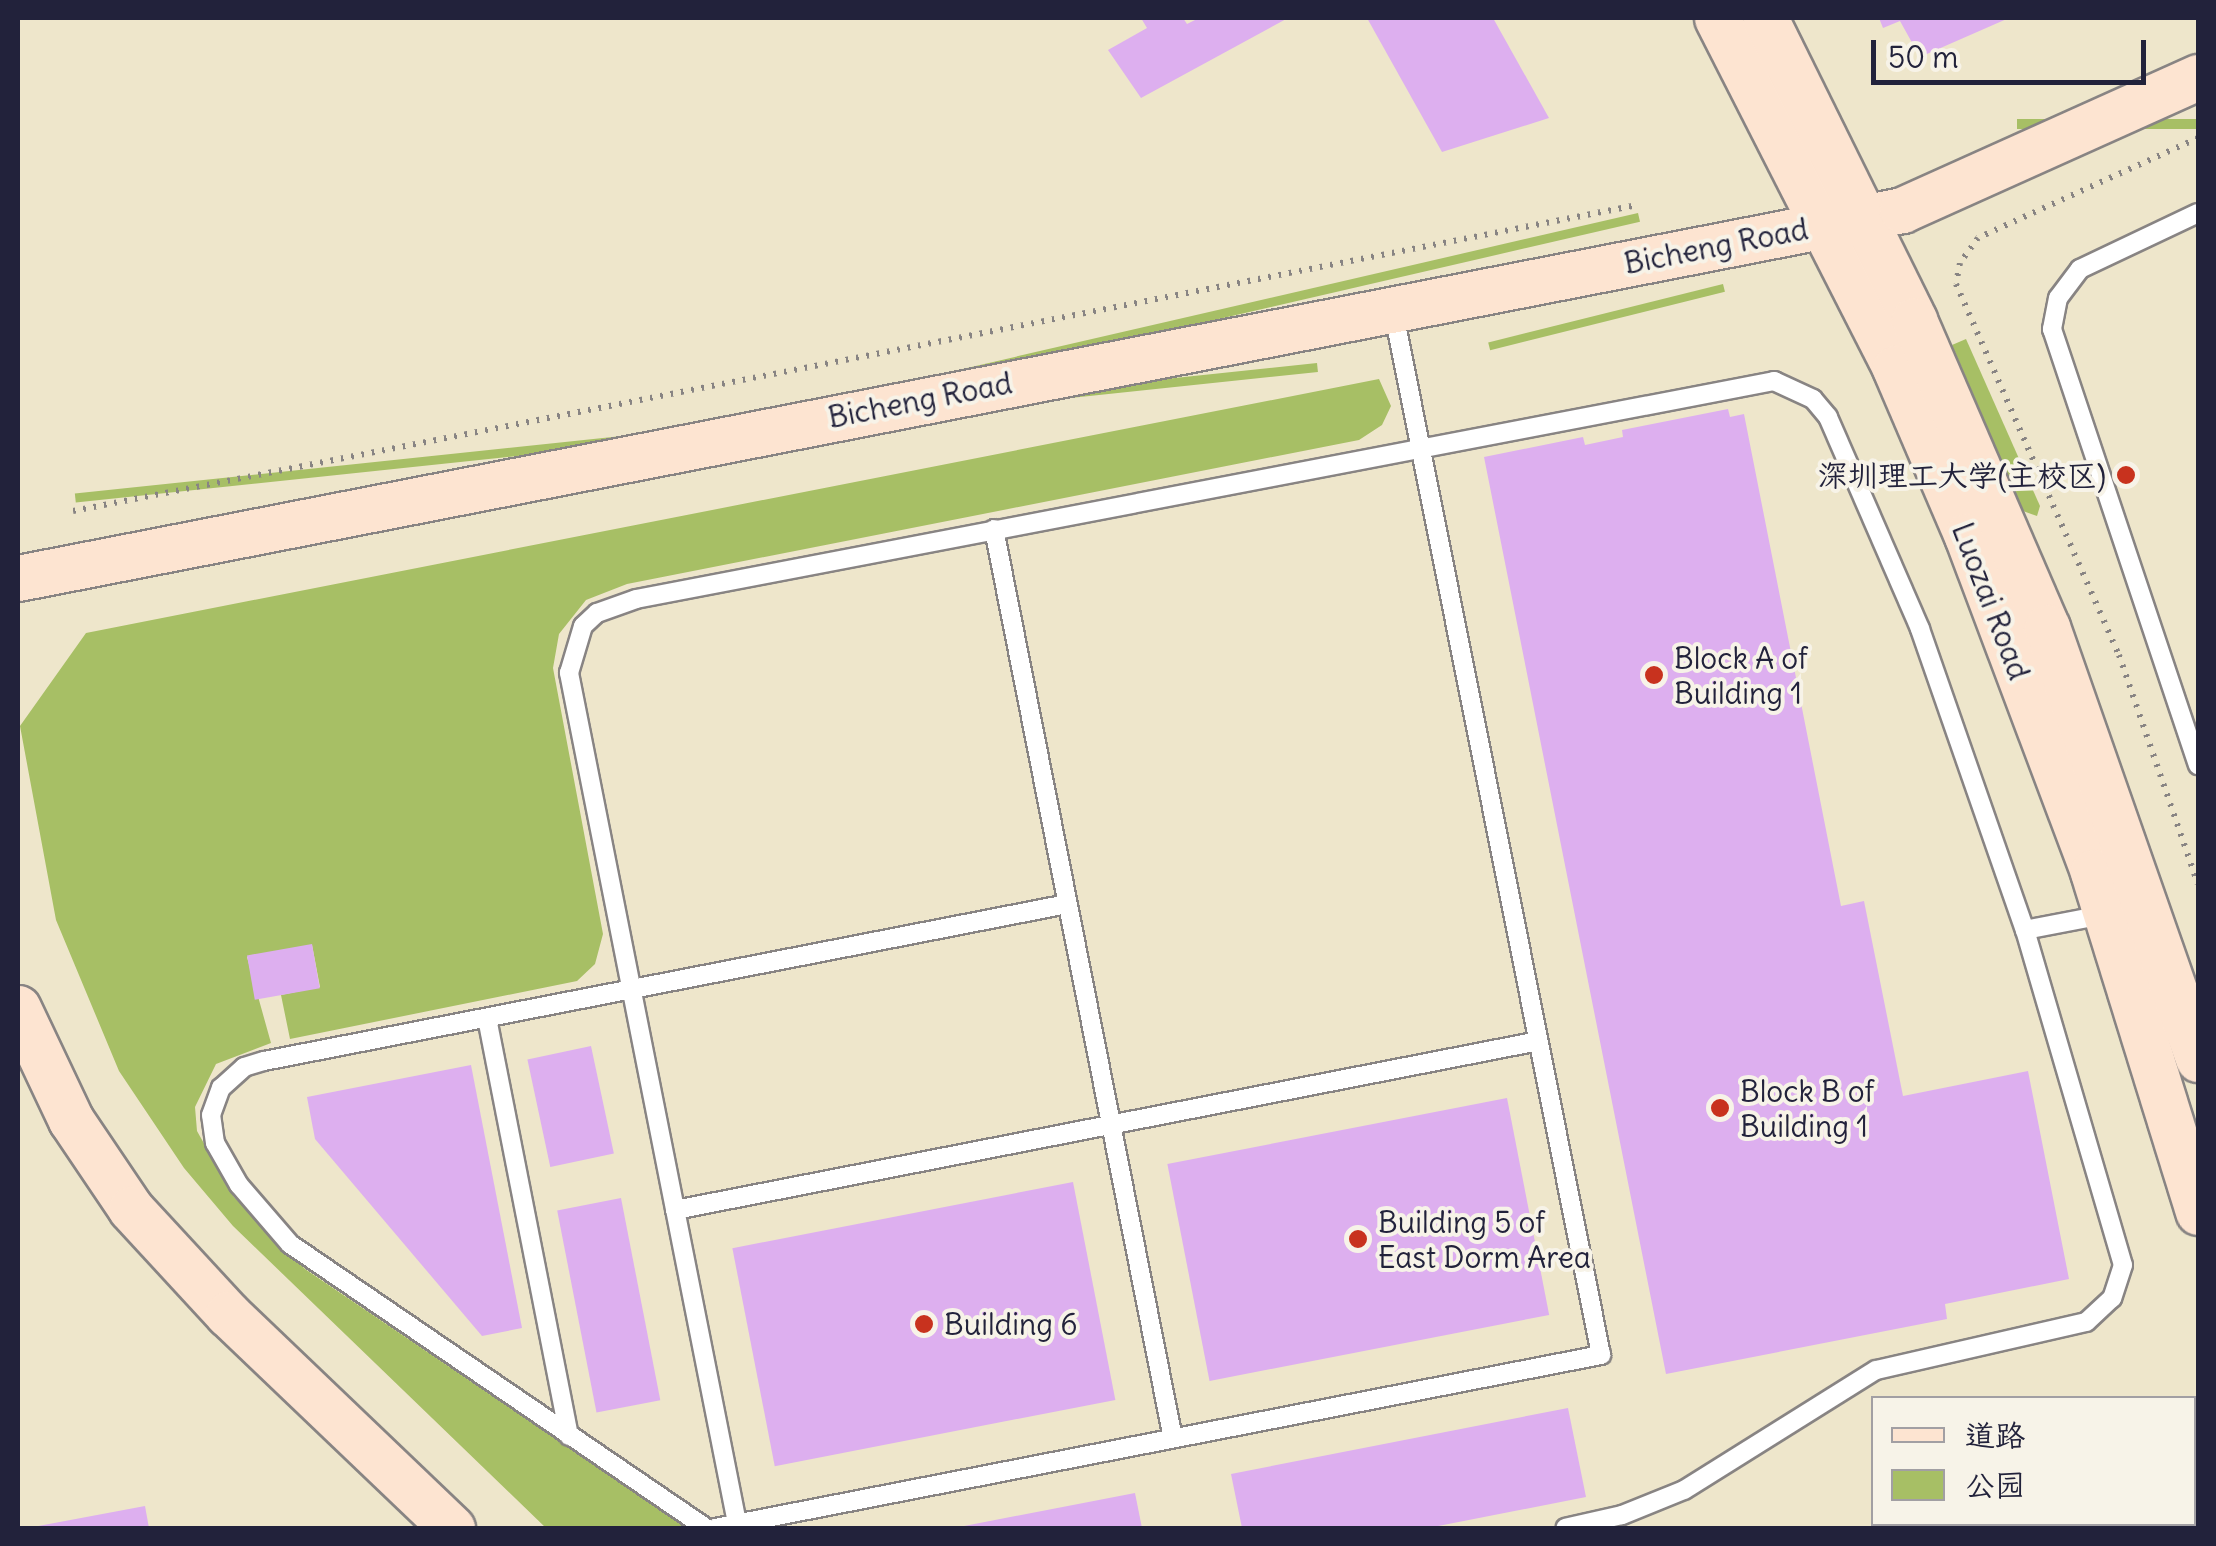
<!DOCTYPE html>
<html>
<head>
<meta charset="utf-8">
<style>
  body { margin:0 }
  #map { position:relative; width:2216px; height:1546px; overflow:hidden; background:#eee6cb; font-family:Delius,"LXGW WenKai TC",sans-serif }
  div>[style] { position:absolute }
  .green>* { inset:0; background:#a7bf65; transform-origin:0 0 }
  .building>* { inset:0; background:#ddafef; transform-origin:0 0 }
  .path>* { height:6px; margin-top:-3px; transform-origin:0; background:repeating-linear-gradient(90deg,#888483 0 2.5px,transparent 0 10.5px) }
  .roads { filter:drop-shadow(2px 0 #888483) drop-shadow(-2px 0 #888483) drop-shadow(0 2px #888483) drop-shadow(0 -2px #888483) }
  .lane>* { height:18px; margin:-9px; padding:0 9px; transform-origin:9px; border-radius:9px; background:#fff }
  .secondary>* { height:45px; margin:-22.5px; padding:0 22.5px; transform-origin:22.5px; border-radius:22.5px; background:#fde4d1 }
  .dots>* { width:28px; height:28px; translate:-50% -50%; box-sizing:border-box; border:5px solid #f7f3e8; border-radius:50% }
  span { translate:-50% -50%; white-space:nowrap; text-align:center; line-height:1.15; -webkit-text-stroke:8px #f7f3e8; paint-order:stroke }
  .street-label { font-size:30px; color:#22223b }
  .poi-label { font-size:30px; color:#22223b }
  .right { translate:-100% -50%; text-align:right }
  .left { translate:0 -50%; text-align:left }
  .frame { position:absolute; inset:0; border:20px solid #22223b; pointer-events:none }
  .legend { position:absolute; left:1871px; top:1396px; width:325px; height:130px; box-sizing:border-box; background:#f7f3e8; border:2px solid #a29fa3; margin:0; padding:12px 18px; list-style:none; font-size:30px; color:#22223b }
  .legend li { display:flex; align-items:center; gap:20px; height:50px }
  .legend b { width:50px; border:2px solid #a29fa3 }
  .scale { position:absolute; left:1871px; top:40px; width:275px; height:45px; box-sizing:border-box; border:5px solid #22223b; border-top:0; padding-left:12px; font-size:30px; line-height:35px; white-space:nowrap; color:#22223b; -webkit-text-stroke:8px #f7f3e8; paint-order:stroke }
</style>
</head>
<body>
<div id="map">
  <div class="green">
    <div style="left:2198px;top:119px;width:10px;height:181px;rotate:90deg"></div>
    <div style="left:1638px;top:213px;width:9px;height:1594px;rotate:77deg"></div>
    <div style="left:1723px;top:284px;width:8px;height:242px;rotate:76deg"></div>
    <div style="clip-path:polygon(1966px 339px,2040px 506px,2037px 516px,2023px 511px,1952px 345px)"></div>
    <div style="left:1317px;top:363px;width:9px;height:1249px;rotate:84deg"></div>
    <div style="clip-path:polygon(1379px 379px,1391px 406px,1382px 425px,1359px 440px,627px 584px,586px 600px,559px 634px,553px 668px,603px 934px,595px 964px,577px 981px,290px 1039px,281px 995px,320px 987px,312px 945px,247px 957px,271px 1043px,216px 1064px,195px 1107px,197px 1131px,234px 1197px,305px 1269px,687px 1528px,546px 1528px,233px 1226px,184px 1168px,119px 1071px,56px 920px,20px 726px,86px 633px)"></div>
  </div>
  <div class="building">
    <div style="clip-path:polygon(1141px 18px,1183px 18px,1187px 24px,1199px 18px,1288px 18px,1141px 98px,1108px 50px,1147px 28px)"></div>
    <div style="clip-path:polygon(1367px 18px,1493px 18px,1549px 118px,1442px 152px)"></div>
    <div style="clip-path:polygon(1879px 18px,2009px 18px,1920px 57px,1900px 21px,1883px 28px)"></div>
    <div style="clip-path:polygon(1728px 409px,1730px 417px,1744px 414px,1841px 906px,1864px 901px,1903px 1096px,2028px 1071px,2069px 1279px,1945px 1304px,1947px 1319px,1666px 1374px,1484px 457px,1583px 437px,1585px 445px,1623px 437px,1622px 430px)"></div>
    <div style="left:312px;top:944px;width:45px;height:66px;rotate:80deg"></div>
    <div style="left:591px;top:1046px;width:110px;height:65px;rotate:78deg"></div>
    <div style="clip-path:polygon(471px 1065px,522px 1328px,482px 1336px,315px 1139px,307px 1097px)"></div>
    <div style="left:1507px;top:1098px;width:221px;height:346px;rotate:79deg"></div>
    <div style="left:1073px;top:1182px;width:222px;height:347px;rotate:79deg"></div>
    <div style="left:621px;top:1198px;width:206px;height:65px;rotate:79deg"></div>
    <div style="clip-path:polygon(1568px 1408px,1586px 1497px,1428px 1528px,1242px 1528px,1231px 1474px)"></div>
    <div style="clip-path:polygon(1135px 1493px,1142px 1528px,959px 1528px,959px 1527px)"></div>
    <div style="clip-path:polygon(145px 1506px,149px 1528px,33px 1528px,33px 1527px)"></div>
  </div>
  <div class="path">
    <div style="left:2198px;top:138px;width:242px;rotate:155.6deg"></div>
    <div style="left:1978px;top:238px;width:31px;rotate:126deg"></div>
    <div style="left:1960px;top:263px;width:21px;rotate:101deg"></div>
    <div style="left:1956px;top:284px;width:405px;rotate:66.3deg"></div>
    <div style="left:2119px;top:655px;width:242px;rotate:71deg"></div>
    <div style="left:73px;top:511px;width:1594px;rotate:-11.07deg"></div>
  </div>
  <div class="roads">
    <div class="lane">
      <div style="left:2198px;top:213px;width:131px;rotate:154.6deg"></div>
      <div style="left:2080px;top:269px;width:36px;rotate:127deg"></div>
      <div style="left:2058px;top:298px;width:32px;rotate:101deg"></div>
      <div style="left:2052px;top:329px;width:460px;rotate:71.5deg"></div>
      <div style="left:994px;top:529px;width:927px;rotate:78.87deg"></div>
      <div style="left:2025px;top:930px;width:79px;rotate:-10.9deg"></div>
      <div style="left:487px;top:1018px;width:426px;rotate:78.9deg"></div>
      <div style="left:675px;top:1210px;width:880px;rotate:-11.07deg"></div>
      <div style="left:706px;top:1528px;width:504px;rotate:-145.68deg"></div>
      <div style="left:290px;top:1244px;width:78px;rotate:-130.8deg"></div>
      <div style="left:239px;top:1185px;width:48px;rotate:-119.7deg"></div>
      <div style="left:215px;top:1143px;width:28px;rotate:-98deg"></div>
      <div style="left:211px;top:1115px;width:29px;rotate:-70deg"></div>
      <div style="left:221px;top:1088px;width:31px;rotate:-42deg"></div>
      <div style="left:244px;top:1067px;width:21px;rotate:-17deg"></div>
      <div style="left:264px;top:1061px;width:818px;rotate:-11.06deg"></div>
      <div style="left:715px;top:1528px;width:903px;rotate:-11.05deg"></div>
      <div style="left:1601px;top:1355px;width:1066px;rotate:-101.25deg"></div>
      <div style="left:738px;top:1528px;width:872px;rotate:-101.18deg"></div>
      <div style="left:569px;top:673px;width:49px;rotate:-73.4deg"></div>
      <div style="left:583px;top:626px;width:19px;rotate:-43deg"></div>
      <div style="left:597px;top:613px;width:41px;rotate:-19.7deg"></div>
      <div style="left:636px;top:599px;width:1159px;rotate:-10.84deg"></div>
      <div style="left:1774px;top:381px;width:43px;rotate:24.8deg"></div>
      <div style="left:1813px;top:399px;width:23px;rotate:50deg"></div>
      <div style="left:1828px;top:417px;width:231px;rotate:66.5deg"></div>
      <div style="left:1920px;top:629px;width:319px;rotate:70.8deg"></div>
      <div style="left:2025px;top:930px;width:349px;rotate:73.7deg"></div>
      <div style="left:2123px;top:1265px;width:35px;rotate:108deg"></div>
      <div style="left:2112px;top:1298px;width:35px;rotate:137deg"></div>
      <div style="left:2086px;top:1322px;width:215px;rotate:167.1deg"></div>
      <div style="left:1876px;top:1370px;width:226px;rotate:148deg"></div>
      <div style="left:1684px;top:1490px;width:67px;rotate:158deg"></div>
      <div style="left:1622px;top:1515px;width:58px;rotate:167.2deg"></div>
    </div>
    <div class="secondary">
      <div style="left:1717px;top:18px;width:393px;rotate:63deg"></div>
      <div style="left:1895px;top:368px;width:183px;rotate:66.8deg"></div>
      <div style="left:1967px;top:536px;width:359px;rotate:69.4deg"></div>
      <div style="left:2093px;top:872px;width:356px;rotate:72.8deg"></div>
      <div style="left:1765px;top:18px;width:337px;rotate:63.7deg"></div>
      <div style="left:1914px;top:320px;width:335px;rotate:66.6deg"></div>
      <div style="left:2047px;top:627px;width:458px;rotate:70.7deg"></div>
      <div style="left:18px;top:578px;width:1920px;rotate:-11.05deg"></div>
      <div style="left:1902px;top:210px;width:325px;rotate:-24.2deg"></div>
      <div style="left:18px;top:1008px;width:124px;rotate:64.7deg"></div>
      <div style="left:71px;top:1120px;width:107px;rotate:56deg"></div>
      <div style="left:131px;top:1209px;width:143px;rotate:47.3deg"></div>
      <div style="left:228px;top:1314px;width:310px;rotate:43.7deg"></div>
    </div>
  </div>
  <div class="dots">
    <div style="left:2126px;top:475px;background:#c8321e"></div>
    <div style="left:1654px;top:675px;background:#c8321e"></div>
    <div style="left:1720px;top:1108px;background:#c8321e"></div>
    <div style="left:1358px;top:1239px;background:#c8321e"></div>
    <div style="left:924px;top:1324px;background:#c8321e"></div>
  </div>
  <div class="street-label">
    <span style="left:1716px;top:246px;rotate:-11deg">Bicheng Road</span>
    <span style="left:920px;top:400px;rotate:-11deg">Bicheng Road</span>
    <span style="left:1991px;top:601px;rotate:69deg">Luozai Road</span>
  </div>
  <div class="poi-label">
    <span class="right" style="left:2106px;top:475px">深圳理工大学(主校区)</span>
    <span class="left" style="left:1674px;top:675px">Block A of<br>Building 1</span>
    <span class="left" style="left:1740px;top:1108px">Block B of<br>Building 1</span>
    <span class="left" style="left:1378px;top:1239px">Building 5 of<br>East Dorm Area</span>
    <span class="left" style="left:944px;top:1324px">Building 6</span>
  </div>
  <div class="frame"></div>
  <ul class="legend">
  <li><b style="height:12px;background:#fde4d1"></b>道路</li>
  <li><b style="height:28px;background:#a7bf65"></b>公园</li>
  </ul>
  <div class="scale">50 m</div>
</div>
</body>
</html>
